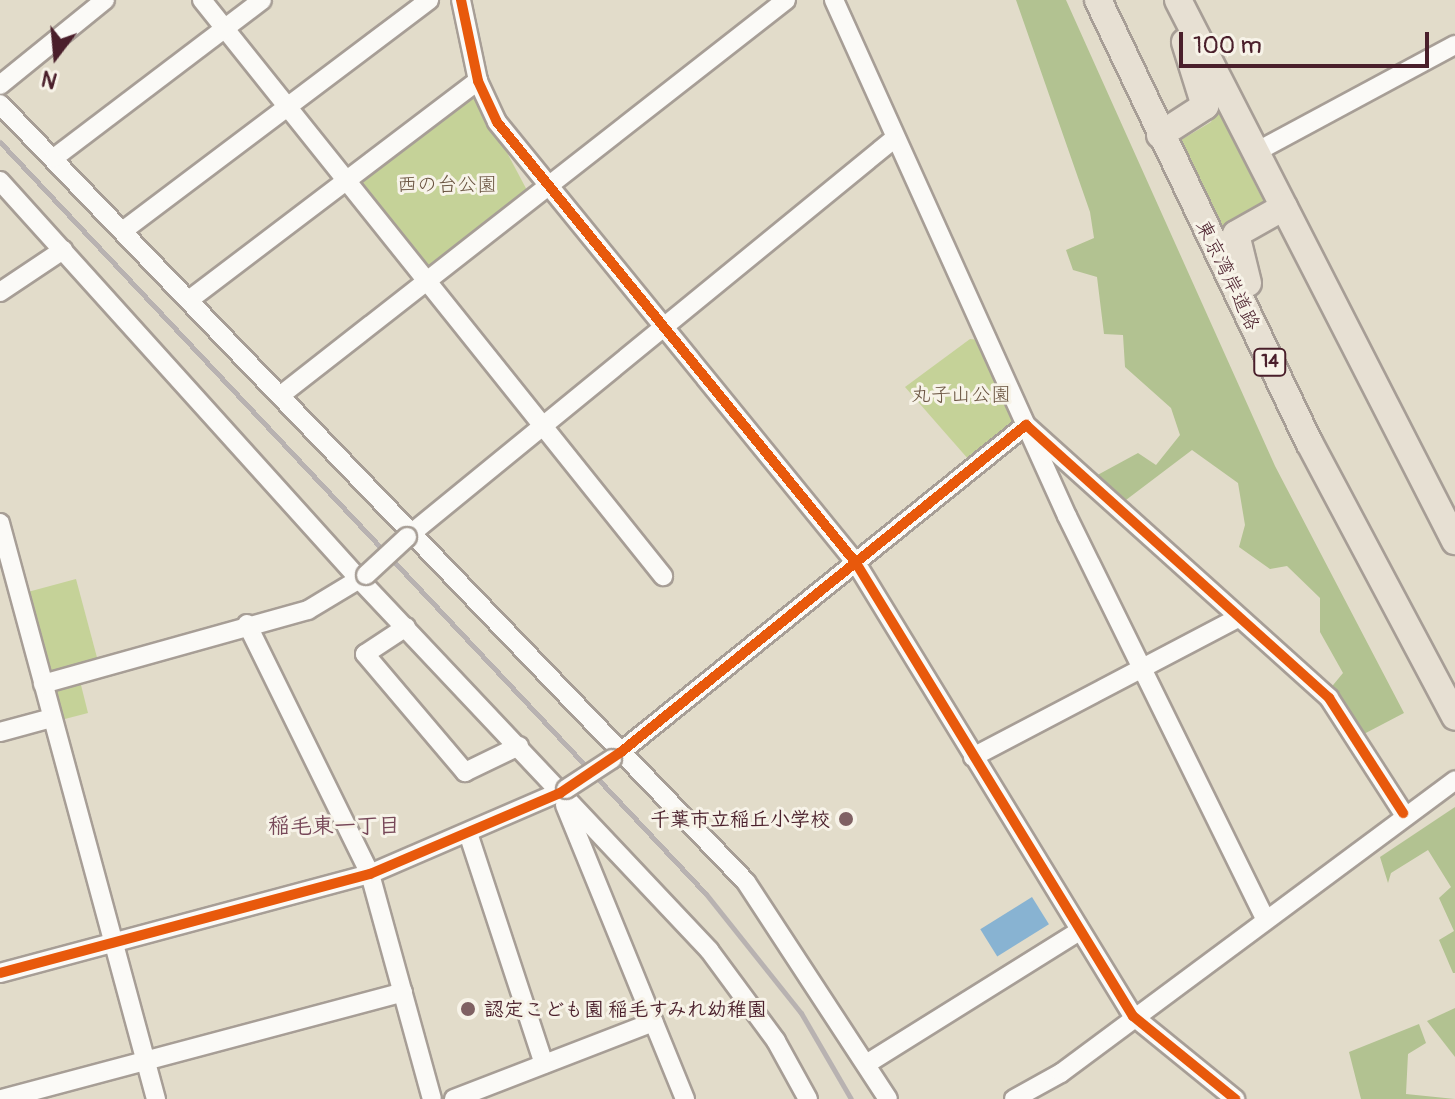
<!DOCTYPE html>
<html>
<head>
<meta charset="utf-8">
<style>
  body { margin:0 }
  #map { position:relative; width:1455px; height:1099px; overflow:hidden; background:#e2dcca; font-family:Pangolin,"Klee One",sans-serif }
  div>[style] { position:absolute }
  .green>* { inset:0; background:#c5d298; transform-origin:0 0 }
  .forest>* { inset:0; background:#b2c291 }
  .water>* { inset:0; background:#88b3d2; transform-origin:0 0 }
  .roads { filter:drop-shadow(2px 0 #a79e96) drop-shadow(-2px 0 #a79e96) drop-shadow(0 2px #a79e96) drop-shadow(0 -2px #a79e96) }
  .minor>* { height:18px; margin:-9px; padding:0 9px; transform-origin:9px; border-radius:9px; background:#fbfaf7 }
  .highway>* { height:26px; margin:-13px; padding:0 13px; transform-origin:13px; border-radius:13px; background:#e7e0d3 }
  .rail>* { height:5px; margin:-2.5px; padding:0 2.5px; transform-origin:2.5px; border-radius:2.5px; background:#b8b2b1 }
  .bridges { filter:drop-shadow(2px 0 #a79e96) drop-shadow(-2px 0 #a79e96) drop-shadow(0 2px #a79e96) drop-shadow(0 -2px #a79e96) }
  .minor-bridge>* { height:18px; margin:-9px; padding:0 9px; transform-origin:9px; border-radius:9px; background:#fbfaf7 }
  .cycleway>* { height:10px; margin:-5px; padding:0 5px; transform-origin:5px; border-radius:5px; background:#e8590c }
  .dots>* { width:22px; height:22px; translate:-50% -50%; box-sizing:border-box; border:4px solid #f7f3e8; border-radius:50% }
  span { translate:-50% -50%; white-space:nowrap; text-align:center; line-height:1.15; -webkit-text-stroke:6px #f7f3e8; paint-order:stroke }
  .shield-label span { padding:2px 6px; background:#f7f3e8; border:2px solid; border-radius:6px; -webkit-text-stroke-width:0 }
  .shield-label { font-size:18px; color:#4a1f2b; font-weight:700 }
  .park-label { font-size:20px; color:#68523f }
  .street-label { font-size:20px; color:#4a1f2b }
  .poi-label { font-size:20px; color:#4a1f2b; font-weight:700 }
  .right { translate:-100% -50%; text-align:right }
  .left { translate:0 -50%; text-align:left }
  .neighbourhood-label { font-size:22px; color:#774859; font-weight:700 }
  .north { position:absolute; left:16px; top:16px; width:80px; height:80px; -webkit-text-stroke:6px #f7f3e8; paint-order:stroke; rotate:196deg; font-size:22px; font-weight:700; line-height:32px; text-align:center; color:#4a1f2b }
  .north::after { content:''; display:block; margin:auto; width:28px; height:36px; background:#4a1f2b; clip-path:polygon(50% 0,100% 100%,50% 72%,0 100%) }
  .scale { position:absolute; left:1179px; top:32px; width:250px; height:36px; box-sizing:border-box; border:4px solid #4a1f2b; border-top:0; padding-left:10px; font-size:24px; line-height:28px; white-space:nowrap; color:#4a1f2b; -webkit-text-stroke:6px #f7f3e8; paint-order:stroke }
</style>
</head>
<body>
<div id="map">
  <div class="green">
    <div style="clip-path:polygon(468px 94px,478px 98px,529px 194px,432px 268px,422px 267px,359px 190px,359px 178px)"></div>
    <div style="clip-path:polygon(1217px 108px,1265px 204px,1223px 239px,1176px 143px,1211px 122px)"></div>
    <div style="clip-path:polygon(970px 339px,979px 340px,1014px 416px,1014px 426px,969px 460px,905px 387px)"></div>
    <div style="left:76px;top:579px;width:83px;height:48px;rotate:75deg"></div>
    <div style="clip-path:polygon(80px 681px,88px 713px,61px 720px,54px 693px)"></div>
  </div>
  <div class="forest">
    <div style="clip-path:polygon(1016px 0,1066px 0,1275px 466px,1404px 713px,1362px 735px,1329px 690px,1343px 673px,1320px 632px,1320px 598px,1287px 566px,1270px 569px,1239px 547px,1245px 525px,1238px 483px,1192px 450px,1122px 503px,1092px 478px,1138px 453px,1156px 465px,1180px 435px,1171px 408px,1125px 367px,1123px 335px,1104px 334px,1097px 277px,1073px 270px,1066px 250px,1094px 238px,1090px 212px)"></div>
    <div style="clip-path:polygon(1455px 807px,1455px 973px,1453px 973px,1439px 940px,1454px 931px,1439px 898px,1451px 887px,1428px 850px,1391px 873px,1388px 883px,1380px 857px)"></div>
    <div style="clip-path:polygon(1455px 1008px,1455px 1057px,1427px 1021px)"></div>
    <div style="clip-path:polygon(1419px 1024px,1426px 1043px,1408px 1054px,1406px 1094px,1455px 1099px,1361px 1099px,1349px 1052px)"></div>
  </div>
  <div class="water">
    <div style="left:1032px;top:897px;width:32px;height:61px;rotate:58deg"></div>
  </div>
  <div class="roads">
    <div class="minor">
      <div style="left:202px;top:0;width:738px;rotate:51.33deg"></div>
      <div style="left:461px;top:0;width:83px;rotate:78.1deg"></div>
      <div style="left:478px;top:81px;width:45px;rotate:65.1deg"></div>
      <div style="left:497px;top:122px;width:569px;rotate:50.85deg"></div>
      <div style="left:856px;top:563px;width:531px;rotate:58.56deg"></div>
      <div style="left:1133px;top:1016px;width:132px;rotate:39.1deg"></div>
      <div style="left:834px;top:0;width:566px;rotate:65.7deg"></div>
      <div style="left:1067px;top:516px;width:448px;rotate:63.8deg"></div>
      <div style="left:0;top:85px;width:135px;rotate:-39deg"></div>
      <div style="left:0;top:104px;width:1078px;rotate:46.2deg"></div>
      <div style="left:746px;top:882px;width:259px;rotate:56.8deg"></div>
      <div style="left:1256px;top:152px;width:226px;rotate:-28.3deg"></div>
      <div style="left:54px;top:158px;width:261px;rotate:-37.2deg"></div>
      <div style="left:0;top:181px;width:537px;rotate:47.94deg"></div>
      <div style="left:360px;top:580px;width:509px;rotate:46.67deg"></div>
      <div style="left:709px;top:950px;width:113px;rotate:53.6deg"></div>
      <div style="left:776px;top:1041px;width:66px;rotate:61.1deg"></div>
      <div style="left:124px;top:230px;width:382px;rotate:-37deg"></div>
      <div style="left:0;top:292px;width:76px;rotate:-33.7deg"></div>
      <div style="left:189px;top:300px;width:363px;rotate:-37.2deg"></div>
      <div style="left:281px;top:395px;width:641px;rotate:-38.03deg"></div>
      <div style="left:0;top:523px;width:597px;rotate:74.85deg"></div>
      <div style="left:407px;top:537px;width:630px;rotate:-39.27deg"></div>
      <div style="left:247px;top:624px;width:279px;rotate:63.8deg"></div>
      <div style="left:370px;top:874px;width:233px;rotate:74.6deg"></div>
      <div style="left:406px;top:627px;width:49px;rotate:146.6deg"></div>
      <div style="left:365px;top:654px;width:155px;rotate:49.7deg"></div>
      <div style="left:465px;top:772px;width:60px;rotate:-25.7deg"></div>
      <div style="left:43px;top:684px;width:275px;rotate:-15.6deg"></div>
      <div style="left:308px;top:610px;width:68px;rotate:-31.1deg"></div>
      <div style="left:0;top:732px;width:54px;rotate:-15.1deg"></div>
      <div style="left:973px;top:757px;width:299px;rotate:-27.7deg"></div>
      <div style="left:612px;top:759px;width:532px;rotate:-38.9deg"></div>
      <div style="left:1026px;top:425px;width:408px;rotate:42deg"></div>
      <div style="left:1329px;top:698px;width:137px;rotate:57.2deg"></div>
      <div style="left:565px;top:805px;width:318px;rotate:67.8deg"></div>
      <div style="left:468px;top:833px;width:243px;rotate:71.8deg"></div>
      <div style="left:0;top:973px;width:383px;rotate:-15deg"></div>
      <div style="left:370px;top:874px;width:214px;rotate:-23.4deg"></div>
      <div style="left:868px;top:1063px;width:249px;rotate:-32deg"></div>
      <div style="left:2px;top:1099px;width:415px;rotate:-14.9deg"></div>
      <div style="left:454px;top:1099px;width:214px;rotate:-21.1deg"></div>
      <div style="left:1014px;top:1099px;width:54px;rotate:-29deg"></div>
      <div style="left:1061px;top:1073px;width:491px;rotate:-36.6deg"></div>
    </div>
    <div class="highway">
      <div style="left:1098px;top:0;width:490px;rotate:64.5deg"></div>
      <div style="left:1309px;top:442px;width:311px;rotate:62deg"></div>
      <div style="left:1178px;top:0;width:608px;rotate:62.89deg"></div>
      <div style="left:1160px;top:135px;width:54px;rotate:-32.8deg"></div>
      <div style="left:1205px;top:106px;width:67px;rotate:-107.4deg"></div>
      <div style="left:1248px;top:283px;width:50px;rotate:-103.8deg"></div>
      <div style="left:1236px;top:234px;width:55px;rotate:-29.4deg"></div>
    </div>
  </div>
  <div class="rail">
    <div style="left:0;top:142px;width:1031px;rotate:46.81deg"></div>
    <div style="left:706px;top:894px;width:152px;rotate:51.4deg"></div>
    <div style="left:801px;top:1013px;width:99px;rotate:59.8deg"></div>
  </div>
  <div class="bridges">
    <div class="minor-bridge">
      <div style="left:366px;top:575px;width:56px;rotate:-42.8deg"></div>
      <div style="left:566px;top:789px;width:55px;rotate:-33.1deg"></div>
    </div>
  </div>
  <div class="cycleway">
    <div style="left:461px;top:0;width:83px;rotate:78.1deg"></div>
    <div style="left:478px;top:81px;width:45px;rotate:65.1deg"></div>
    <div style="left:497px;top:122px;width:569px;rotate:50.85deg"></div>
    <div style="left:856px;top:563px;width:531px;rotate:58.56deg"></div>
    <div style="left:1133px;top:1016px;width:132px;rotate:39.1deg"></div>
    <div style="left:0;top:973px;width:383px;rotate:-15deg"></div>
    <div style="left:370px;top:874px;width:207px;rotate:-23.1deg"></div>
    <div style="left:560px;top:793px;width:73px;rotate:-33.9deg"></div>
    <div style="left:621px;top:752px;width:521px;rotate:-38.92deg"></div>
    <div style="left:1026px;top:425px;width:408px;rotate:42deg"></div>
    <div style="left:1329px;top:698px;width:137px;rotate:57.2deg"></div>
  </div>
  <div class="dots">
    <div style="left:846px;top:819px;background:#7f6163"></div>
    <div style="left:468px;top:1009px;background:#7f6163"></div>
  </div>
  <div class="shield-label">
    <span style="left:1270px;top:362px">14</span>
  </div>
  <div class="park-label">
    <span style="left:447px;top:184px">西の台公園</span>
    <span style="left:961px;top:394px">丸子山公園</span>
  </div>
  <div class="street-label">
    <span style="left:1228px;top:275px;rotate:64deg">東京湾岸道路</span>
  </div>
  <div class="poi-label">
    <span class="right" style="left:830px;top:819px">千葉市立稲丘小学校</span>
    <span class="left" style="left:484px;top:1009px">認定こども園 稲毛すみれ幼稚園</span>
  </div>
  <div class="neighbourhood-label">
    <span style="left:334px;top:827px">稲毛東一丁目</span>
  </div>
  <div class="north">N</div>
  <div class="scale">100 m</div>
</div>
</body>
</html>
